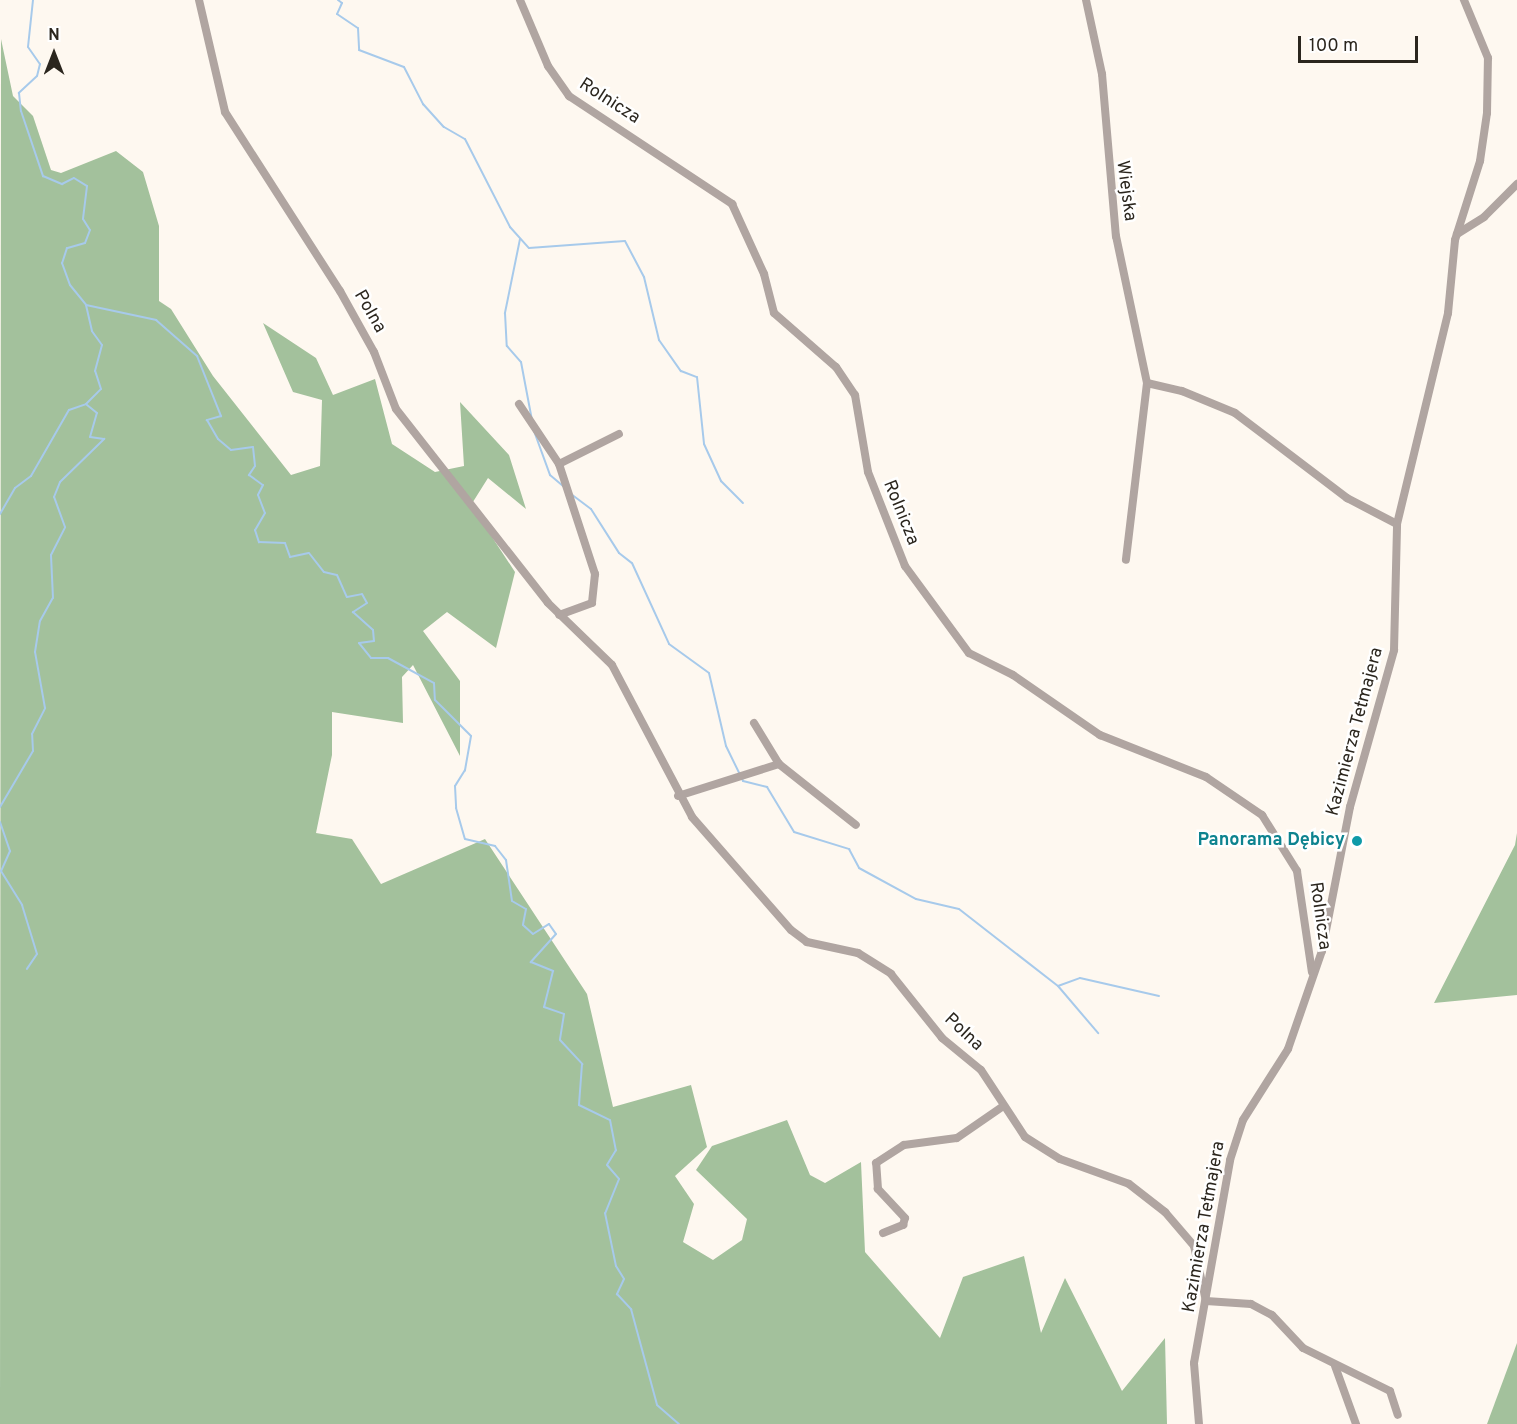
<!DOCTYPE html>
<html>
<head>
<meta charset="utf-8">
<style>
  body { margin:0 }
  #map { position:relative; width:1517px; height:1424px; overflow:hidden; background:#fef8f0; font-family:Overpass,sans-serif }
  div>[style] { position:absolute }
  .forest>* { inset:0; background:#a3c19c }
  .stream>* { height:2px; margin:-1px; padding:0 1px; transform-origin:1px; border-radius:1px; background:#a7caeb }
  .street>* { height:8px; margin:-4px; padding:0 4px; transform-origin:4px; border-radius:4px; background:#b0a5a1 }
  .dots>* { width:16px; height:16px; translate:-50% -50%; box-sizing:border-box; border:3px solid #fff; border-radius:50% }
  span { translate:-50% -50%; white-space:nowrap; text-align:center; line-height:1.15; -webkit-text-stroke:5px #fff; paint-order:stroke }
  .street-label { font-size:18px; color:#2b261e }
  .culture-label { font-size:18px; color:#0d838f; font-weight:700 }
  .right { translate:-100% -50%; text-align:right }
  .north { position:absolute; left:24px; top:24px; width:60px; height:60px; -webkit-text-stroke:4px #fff; paint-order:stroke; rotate:0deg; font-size:16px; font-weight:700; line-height:24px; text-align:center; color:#2b261e }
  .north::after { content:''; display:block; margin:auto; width:21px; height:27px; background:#2b261e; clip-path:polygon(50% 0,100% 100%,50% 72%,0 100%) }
  .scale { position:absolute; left:1298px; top:36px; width:120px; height:27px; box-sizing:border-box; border:3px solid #2b261e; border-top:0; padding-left:8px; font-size:18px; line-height:21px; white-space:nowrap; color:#2b261e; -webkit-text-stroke:4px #fff; paint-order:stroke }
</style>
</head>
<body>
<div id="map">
  <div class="forest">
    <div style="clip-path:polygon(1px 39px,13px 96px,33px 116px,51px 170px,61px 173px,116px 151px,143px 172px,159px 226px,159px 301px,171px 309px,213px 376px,291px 475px,320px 466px,322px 400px,293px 392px,263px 323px,316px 358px,333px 395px,375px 379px,392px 444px,435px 472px,464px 466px,460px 402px,509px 455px,526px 509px,488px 478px,471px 505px,515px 572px,496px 648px,447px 612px,423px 631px,460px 681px,460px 756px,413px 665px,402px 677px,403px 723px,332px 712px,332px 755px,316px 833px,352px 839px,381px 884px,485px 839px,587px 994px,613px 1107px,691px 1085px,707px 1147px,675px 1176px,694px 1204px,683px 1242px,713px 1260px,742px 1240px,747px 1219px,696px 1170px,712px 1146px,787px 1120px,810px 1175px,825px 1183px,861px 1162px,865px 1252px,940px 1338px,963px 1277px,1024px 1256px,1041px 1333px,1065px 1278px,1122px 1391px,1165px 1338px,1167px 1424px,0 1424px)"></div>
    <div style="clip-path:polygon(1517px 833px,1517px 995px,1434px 1003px,1515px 845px)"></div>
    <div style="clip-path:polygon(1517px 1343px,1517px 1424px,1487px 1424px)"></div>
  </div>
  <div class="stream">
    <div style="left:33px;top:0;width:47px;rotate:96.1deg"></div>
    <div style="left:28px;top:47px;width:21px;rotate:55deg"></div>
    <div style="left:40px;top:64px;width:12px;rotate:104deg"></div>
    <div style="left:37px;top:76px;width:25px;rotate:137deg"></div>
    <div style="left:19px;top:93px;width:18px;rotate:84deg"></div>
    <div style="left:21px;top:111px;width:69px;rotate:71.3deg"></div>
    <div style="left:43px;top:176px;width:21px;rotate:23deg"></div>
    <div style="left:62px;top:184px;width:13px;rotate:-27deg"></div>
    <div style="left:74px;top:178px;width:15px;rotate:32deg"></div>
    <div style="left:87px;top:186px;width:33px;rotate:97deg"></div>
    <div style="left:83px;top:219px;width:13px;rotate:58deg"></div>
    <div style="left:90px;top:230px;width:14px;rotate:111deg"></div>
    <div style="left:85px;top:243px;width:19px;rotate:164deg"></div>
    <div style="left:67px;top:248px;width:16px;rotate:108deg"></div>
    <div style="left:62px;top:263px;width:23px;rotate:70deg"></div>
    <div style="left:70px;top:285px;width:26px;rotate:51deg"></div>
    <div style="left:86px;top:305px;width:72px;rotate:12.1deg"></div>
    <div style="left:156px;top:320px;width:55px;rotate:41.3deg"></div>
    <div style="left:197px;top:356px;width:65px;rotate:68.2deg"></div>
    <div style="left:221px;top:416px;width:15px;rotate:164deg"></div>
    <div style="left:207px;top:420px;width:22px;rotate:60deg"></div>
    <div style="left:218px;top:439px;width:17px;rotate:40deg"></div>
    <div style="left:231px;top:450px;width:22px;rotate:-8deg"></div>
    <div style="left:253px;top:447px;width:19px;rotate:84deg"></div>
    <div style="left:255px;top:466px;width:11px;rotate:124deg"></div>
    <div style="left:249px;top:475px;width:17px;rotate:36deg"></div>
    <div style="left:263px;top:485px;width:11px;rotate:117deg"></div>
    <div style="left:258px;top:495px;width:19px;rotate:69deg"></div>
    <div style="left:265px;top:513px;width:20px;rotate:120deg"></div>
    <div style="left:255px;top:530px;width:13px;rotate:72deg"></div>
    <div style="left:259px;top:542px;width:26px;rotate:2deg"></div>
    <div style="left:285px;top:543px;width:15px;rotate:70deg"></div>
    <div style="left:290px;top:557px;width:19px;rotate:-12deg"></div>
    <div style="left:309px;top:553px;width:24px;rotate:52deg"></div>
    <div style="left:324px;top:572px;width:13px;rotate:13deg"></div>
    <div style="left:337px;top:575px;width:24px;rotate:66deg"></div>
    <div style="left:347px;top:597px;width:15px;rotate:-11deg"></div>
    <div style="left:362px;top:594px;width:10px;rotate:61deg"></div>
    <div style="left:367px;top:603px;width:17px;rotate:147deg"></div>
    <div style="left:353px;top:612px;width:27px;rotate:42deg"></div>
    <div style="left:373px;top:630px;width:11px;rotate:85deg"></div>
    <div style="left:374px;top:641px;width:15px;rotate:172deg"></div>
    <div style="left:359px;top:643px;width:19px;rotate:51deg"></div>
    <div style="left:371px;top:658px;width:17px"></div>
    <div style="left:388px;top:658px;width:52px;rotate:28.5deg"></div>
    <div style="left:434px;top:683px;width:17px;rotate:87deg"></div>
    <div style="left:435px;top:700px;width:51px;rotate:45deg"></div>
    <div style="left:471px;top:736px;width:35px;rotate:100deg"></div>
    <div style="left:465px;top:770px;width:19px;rotate:122deg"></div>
    <div style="left:455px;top:786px;width:22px;rotate:87deg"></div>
    <div style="left:456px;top:808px;width:32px;rotate:74deg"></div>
    <div style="left:465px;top:839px;width:31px;rotate:13deg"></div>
    <div style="left:495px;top:846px;width:18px;rotate:52deg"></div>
    <div style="left:506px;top:860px;width:41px;rotate:81.7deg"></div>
    <div style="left:512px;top:901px;width:16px;rotate:30deg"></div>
    <div style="left:526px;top:909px;width:16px;rotate:101deg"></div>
    <div style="left:523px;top:925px;width:13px;rotate:42deg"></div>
    <div style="left:533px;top:934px;width:19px;rotate:-32deg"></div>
    <div style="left:549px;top:924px;width:12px;rotate:55deg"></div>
    <div style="left:556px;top:934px;width:38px;rotate:132deg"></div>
    <div style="left:531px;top:962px;width:24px;rotate:22deg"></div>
    <div style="left:553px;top:971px;width:37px;rotate:104deg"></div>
    <div style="left:544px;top:1007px;width:21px;rotate:19deg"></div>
    <div style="left:564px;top:1014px;width:26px;rotate:99deg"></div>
    <div style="left:560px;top:1040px;width:33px;rotate:47deg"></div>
    <div style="left:582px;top:1064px;width:41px;rotate:94.2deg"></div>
    <div style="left:579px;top:1105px;width:34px;rotate:26deg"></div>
    <div style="left:610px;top:1120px;width:31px;rotate:79deg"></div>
    <div style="left:616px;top:1150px;width:17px;rotate:121deg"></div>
    <div style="left:607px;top:1165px;width:18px;rotate:49deg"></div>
    <div style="left:619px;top:1179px;width:37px;rotate:112deg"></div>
    <div style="left:605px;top:1213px;width:54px;rotate:78.3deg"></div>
    <div style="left:616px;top:1266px;width:15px;rotate:58deg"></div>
    <div style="left:624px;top:1279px;width:17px;rotate:115deg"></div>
    <div style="left:617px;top:1294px;width:21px;rotate:47deg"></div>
    <div style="left:631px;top:1309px;width:99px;rotate:74.8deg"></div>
    <div style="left:657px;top:1405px;width:29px;rotate:41deg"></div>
    <div style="left:338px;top:0;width:5px;rotate:37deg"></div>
    <div style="left:342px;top:3px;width:12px;rotate:114deg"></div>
    <div style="left:337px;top:14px;width:25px;rotate:34deg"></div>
    <div style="left:358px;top:28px;width:22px;rotate:87deg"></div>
    <div style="left:359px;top:50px;width:48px;rotate:20.7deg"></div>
    <div style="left:404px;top:67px;width:42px;rotate:62.8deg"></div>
    <div style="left:423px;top:104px;width:31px;rotate:48deg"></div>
    <div style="left:444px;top:127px;width:24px;rotate:30deg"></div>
    <div style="left:465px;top:139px;width:99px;rotate:62.9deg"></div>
    <div style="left:510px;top:227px;width:28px;rotate:48deg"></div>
    <div style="left:529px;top:248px;width:96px;rotate:-4.2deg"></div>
    <div style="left:625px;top:241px;width:41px;rotate:62.2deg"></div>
    <div style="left:644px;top:277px;width:65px;rotate:76.6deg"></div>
    <div style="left:659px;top:340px;width:38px;rotate:55deg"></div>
    <div style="left:681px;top:371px;width:17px;rotate:21deg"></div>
    <div style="left:697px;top:377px;width:67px;rotate:84deg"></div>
    <div style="left:704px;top:444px;width:41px;rotate:65.3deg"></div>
    <div style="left:721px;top:481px;width:31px;rotate:45deg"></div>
    <div style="left:520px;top:239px;width:76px;rotate:101.5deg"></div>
    <div style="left:505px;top:313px;width:33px;rotate:87deg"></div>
    <div style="left:507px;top:346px;width:21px;rotate:49deg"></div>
    <div style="left:521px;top:362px;width:59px;rotate:79.3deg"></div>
    <div style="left:534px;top:431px;width:47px;rotate:70deg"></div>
    <div style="left:550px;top:475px;width:17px;rotate:40deg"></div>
    <div style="left:571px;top:494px;width:25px;rotate:37deg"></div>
    <div style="left:591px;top:509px;width:52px;rotate:57.5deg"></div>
    <div style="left:619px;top:553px;width:16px;rotate:38deg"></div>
    <div style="left:632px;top:563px;width:89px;rotate:65.4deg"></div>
    <div style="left:669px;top:644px;width:49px;rotate:35.9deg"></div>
    <div style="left:709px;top:673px;width:75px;rotate:76.9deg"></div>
    <div style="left:726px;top:746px;width:39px;rotate:64deg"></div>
    <div style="left:743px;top:781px;width:25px;rotate:14deg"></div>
    <div style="left:767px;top:787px;width:52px;rotate:59deg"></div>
    <div style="left:794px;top:832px;width:58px;rotate:17.2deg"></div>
    <div style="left:849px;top:849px;width:21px;rotate:62deg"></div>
    <div style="left:859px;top:868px;width:65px;rotate:28.5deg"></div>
    <div style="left:916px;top:899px;width:44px;rotate:13.1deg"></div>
    <div style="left:959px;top:909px;width:125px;rotate:37.9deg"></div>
    <div style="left:1058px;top:986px;width:23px;rotate:-20deg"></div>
    <div style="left:1080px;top:978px;width:81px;rotate:12.8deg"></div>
    <div style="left:0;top:514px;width:30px;rotate:-60deg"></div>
    <div style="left:15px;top:488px;width:20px;rotate:-37deg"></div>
    <div style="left:31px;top:476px;width:76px;rotate:-60.1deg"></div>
    <div style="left:69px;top:410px;width:18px;rotate:-19deg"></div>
    <div style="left:0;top:807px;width:65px;rotate:-59.5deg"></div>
    <div style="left:33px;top:751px;width:17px;rotate:-93deg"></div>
    <div style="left:32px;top:734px;width:29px;rotate:-63deg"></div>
    <div style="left:45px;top:708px;width:57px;rotate:-100.1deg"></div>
    <div style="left:35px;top:652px;width:31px;rotate:-81deg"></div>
    <div style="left:40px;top:621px;width:26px;rotate:-61deg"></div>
    <div style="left:53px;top:598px;width:43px;rotate:-92.7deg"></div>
    <div style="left:51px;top:555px;width:31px;rotate:-63deg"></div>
    <div style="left:65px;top:527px;width:32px;rotate:-110deg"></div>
    <div style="left:54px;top:497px;width:16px;rotate:-68deg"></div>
    <div style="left:60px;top:482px;width:62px;rotate:-44.3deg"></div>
    <div style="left:104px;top:439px;width:14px;rotate:-172deg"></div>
    <div style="left:90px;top:437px;width:25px;rotate:-74deg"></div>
    <div style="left:97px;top:413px;width:14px;rotate:-141deg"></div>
    <div style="left:86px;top:404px;width:21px;rotate:-45deg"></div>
    <div style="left:101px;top:389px;width:19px;rotate:-108deg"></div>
    <div style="left:95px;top:371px;width:27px;rotate:-75deg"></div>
    <div style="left:102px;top:345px;width:17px;rotate:-126deg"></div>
    <div style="left:92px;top:331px;width:27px;rotate:-103deg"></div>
    <div style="left:0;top:822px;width:31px;rotate:71deg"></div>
    <div style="left:10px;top:851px;width:22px;rotate:114deg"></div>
    <div style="left:1px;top:871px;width:40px;rotate:58deg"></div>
    <div style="left:22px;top:905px;width:51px;rotate:73deg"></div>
    <div style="left:37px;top:954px;width:18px;rotate:124deg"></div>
    <div style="left:1058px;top:986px;width:62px;rotate:49.6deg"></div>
  </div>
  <div class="street">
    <div style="left:199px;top:0;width:115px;rotate:76.9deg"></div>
    <div style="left:225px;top:112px;width:213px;rotate:57.3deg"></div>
    <div style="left:340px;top:291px;width:70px;rotate:60.9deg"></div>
    <div style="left:374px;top:352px;width:61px;rotate:68.9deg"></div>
    <div style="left:396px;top:409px;width:246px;rotate:51.9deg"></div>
    <div style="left:548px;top:603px;width:89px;rotate:44.1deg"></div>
    <div style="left:612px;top:665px;width:172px;rotate:62.2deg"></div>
    <div style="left:692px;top:817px;width:150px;rotate:48.8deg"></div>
    <div style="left:791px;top:930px;width:20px;rotate:37deg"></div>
    <div style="left:807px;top:942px;width:52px;rotate:12.2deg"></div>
    <div style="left:858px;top:953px;width:39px;rotate:32deg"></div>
    <div style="left:891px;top:974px;width:82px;rotate:51.4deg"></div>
    <div style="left:942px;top:1038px;width:50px;rotate:39.4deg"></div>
    <div style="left:981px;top:1070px;width:80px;rotate:56.7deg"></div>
    <div style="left:1025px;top:1137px;width:41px;rotate:32.2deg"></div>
    <div style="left:1060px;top:1159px;width:73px;rotate:19.9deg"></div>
    <div style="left:1129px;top:1184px;width:46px;rotate:37.9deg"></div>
    <div style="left:1165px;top:1212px;width:45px;rotate:49.5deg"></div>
    <div style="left:1194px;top:1246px;width:56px;rotate:77.7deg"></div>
    <div style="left:520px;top:0;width:72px;rotate:67deg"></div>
    <div style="left:548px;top:66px;width:37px;rotate:55deg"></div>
    <div style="left:569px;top:96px;width:196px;rotate:33.5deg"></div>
    <div style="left:732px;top:204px;width:77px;rotate:65.4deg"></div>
    <div style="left:764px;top:274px;width:40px;rotate:75.6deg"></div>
    <div style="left:774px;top:313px;width:82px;rotate:41.1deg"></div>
    <div style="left:836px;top:367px;width:34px;rotate:56deg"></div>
    <div style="left:855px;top:395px;width:78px;rotate:80.4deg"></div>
    <div style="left:868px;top:472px;width:101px;rotate:68.5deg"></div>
    <div style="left:905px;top:566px;width:108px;rotate:53.7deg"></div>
    <div style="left:969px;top:653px;width:49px;rotate:26.6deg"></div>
    <div style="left:1013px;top:675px;width:106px;rotate:34.6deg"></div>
    <div style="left:1100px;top:735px;width:114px;rotate:21.6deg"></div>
    <div style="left:1206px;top:777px;width:68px;rotate:34.2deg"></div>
    <div style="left:1262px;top:815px;width:66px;rotate:58deg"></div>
    <div style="left:1297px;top:871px;width:102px;rotate:81.6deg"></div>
    <div style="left:1086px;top:0;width:76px;rotate:77.8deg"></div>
    <div style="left:1102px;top:74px;width:163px;rotate:85.1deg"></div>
    <div style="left:1116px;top:236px;width:150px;rotate:78.1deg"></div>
    <div style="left:1147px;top:383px;width:178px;rotate:96.8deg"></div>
    <div style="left:1457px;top:234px;width:32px;rotate:-32deg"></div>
    <div style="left:1484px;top:217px;width:47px;rotate:-45deg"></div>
    <div style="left:1147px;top:383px;width:36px;rotate:13deg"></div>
    <div style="left:1182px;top:391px;width:57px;rotate:22.5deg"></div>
    <div style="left:1235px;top:413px;width:141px;rotate:37.2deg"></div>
    <div style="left:1347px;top:498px;width:56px;rotate:27.5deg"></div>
    <div style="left:519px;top:404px;width:72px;rotate:56.3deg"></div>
    <div style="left:559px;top:464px;width:116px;rotate:71.9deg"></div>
    <div style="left:595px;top:574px;width:29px;rotate:96deg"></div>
    <div style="left:592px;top:603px;width:35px;rotate:160deg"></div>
    <div style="left:559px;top:464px;width:67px;rotate:-26.6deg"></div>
    <div style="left:754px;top:723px;width:48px;rotate:58.6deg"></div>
    <div style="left:779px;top:764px;width:98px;rotate:38.4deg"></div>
    <div style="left:678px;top:796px;width:106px;rotate:-17.6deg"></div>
    <div style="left:883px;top:1233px;width:22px;rotate:-22deg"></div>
    <div style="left:903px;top:1225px;width:7px;rotate:-74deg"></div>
    <div style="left:905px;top:1218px;width:40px;rotate:-133deg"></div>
    <div style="left:878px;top:1189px;width:26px;rotate:-94deg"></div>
    <div style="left:876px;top:1163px;width:33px;rotate:-33deg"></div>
    <div style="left:904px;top:1145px;width:53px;rotate:-7.5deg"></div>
    <div style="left:957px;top:1138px;width:55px;rotate:-34.6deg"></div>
    <div style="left:1206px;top:1301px;width:45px;rotate:3.8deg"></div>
    <div style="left:1251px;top:1304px;width:24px;rotate:28deg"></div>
    <div style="left:1272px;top:1315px;width:45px;rotate:46.8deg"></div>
    <div style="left:1303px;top:1348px;width:97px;rotate:26.3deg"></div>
    <div style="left:1390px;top:1391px;width:25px;rotate:72deg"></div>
    <div style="left:1335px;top:1366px;width:62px;rotate:70.1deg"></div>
    <div style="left:1199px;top:1424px;width:61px;rotate:-94.7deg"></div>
    <div style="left:1194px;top:1363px;width:206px;rotate:-79.9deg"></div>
    <div style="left:1230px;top:1160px;width:42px;rotate:-72deg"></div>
    <div style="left:1243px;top:1120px;width:84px;rotate:-57.6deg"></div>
    <div style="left:1288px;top:1049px;width:104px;rotate:-70.9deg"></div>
    <div style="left:1322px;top:951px;width:147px;rotate:-79deg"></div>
    <div style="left:1350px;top:807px;width:163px;rotate:-74.3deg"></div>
    <div style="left:1394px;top:650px;width:126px;rotate:-88.6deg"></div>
    <div style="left:1397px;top:524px;width:217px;rotate:-76.4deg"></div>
    <div style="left:1448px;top:313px;width:73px;rotate:-84.5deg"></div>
    <div style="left:1455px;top:240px;width:83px;rotate:-72.4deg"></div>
    <div style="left:1480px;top:161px;width:49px;rotate:-81.7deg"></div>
    <div style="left:1487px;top:113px;width:55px;rotate:-89deg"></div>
    <div style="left:1488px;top:58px;width:63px;rotate:-112.5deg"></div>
  </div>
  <div class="dots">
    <div style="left:1357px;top:841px;background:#0f9aa8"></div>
  </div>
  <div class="street-label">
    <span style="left:609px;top:102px;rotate:33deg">Rolnicza</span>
    <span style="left:1125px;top:191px;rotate:82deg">Wiejska</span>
    <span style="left:369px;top:312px;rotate:60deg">Polna</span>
    <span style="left:900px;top:513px;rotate:68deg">Rolnicza</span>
    <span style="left:1356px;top:732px;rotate:-75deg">Kazimierza Tetmajera</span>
    <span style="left:1319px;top:916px;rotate:82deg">Rolnicza</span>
    <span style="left:963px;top:1033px;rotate:43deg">Polna</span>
    <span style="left:1205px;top:1227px;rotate:-80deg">Kazimierza Tetmajera</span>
  </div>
  <div class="culture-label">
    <span class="right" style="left:1345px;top:841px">Panorama Dębicy</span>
  </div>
  <div class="north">N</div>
  <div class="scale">100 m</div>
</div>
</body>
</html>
